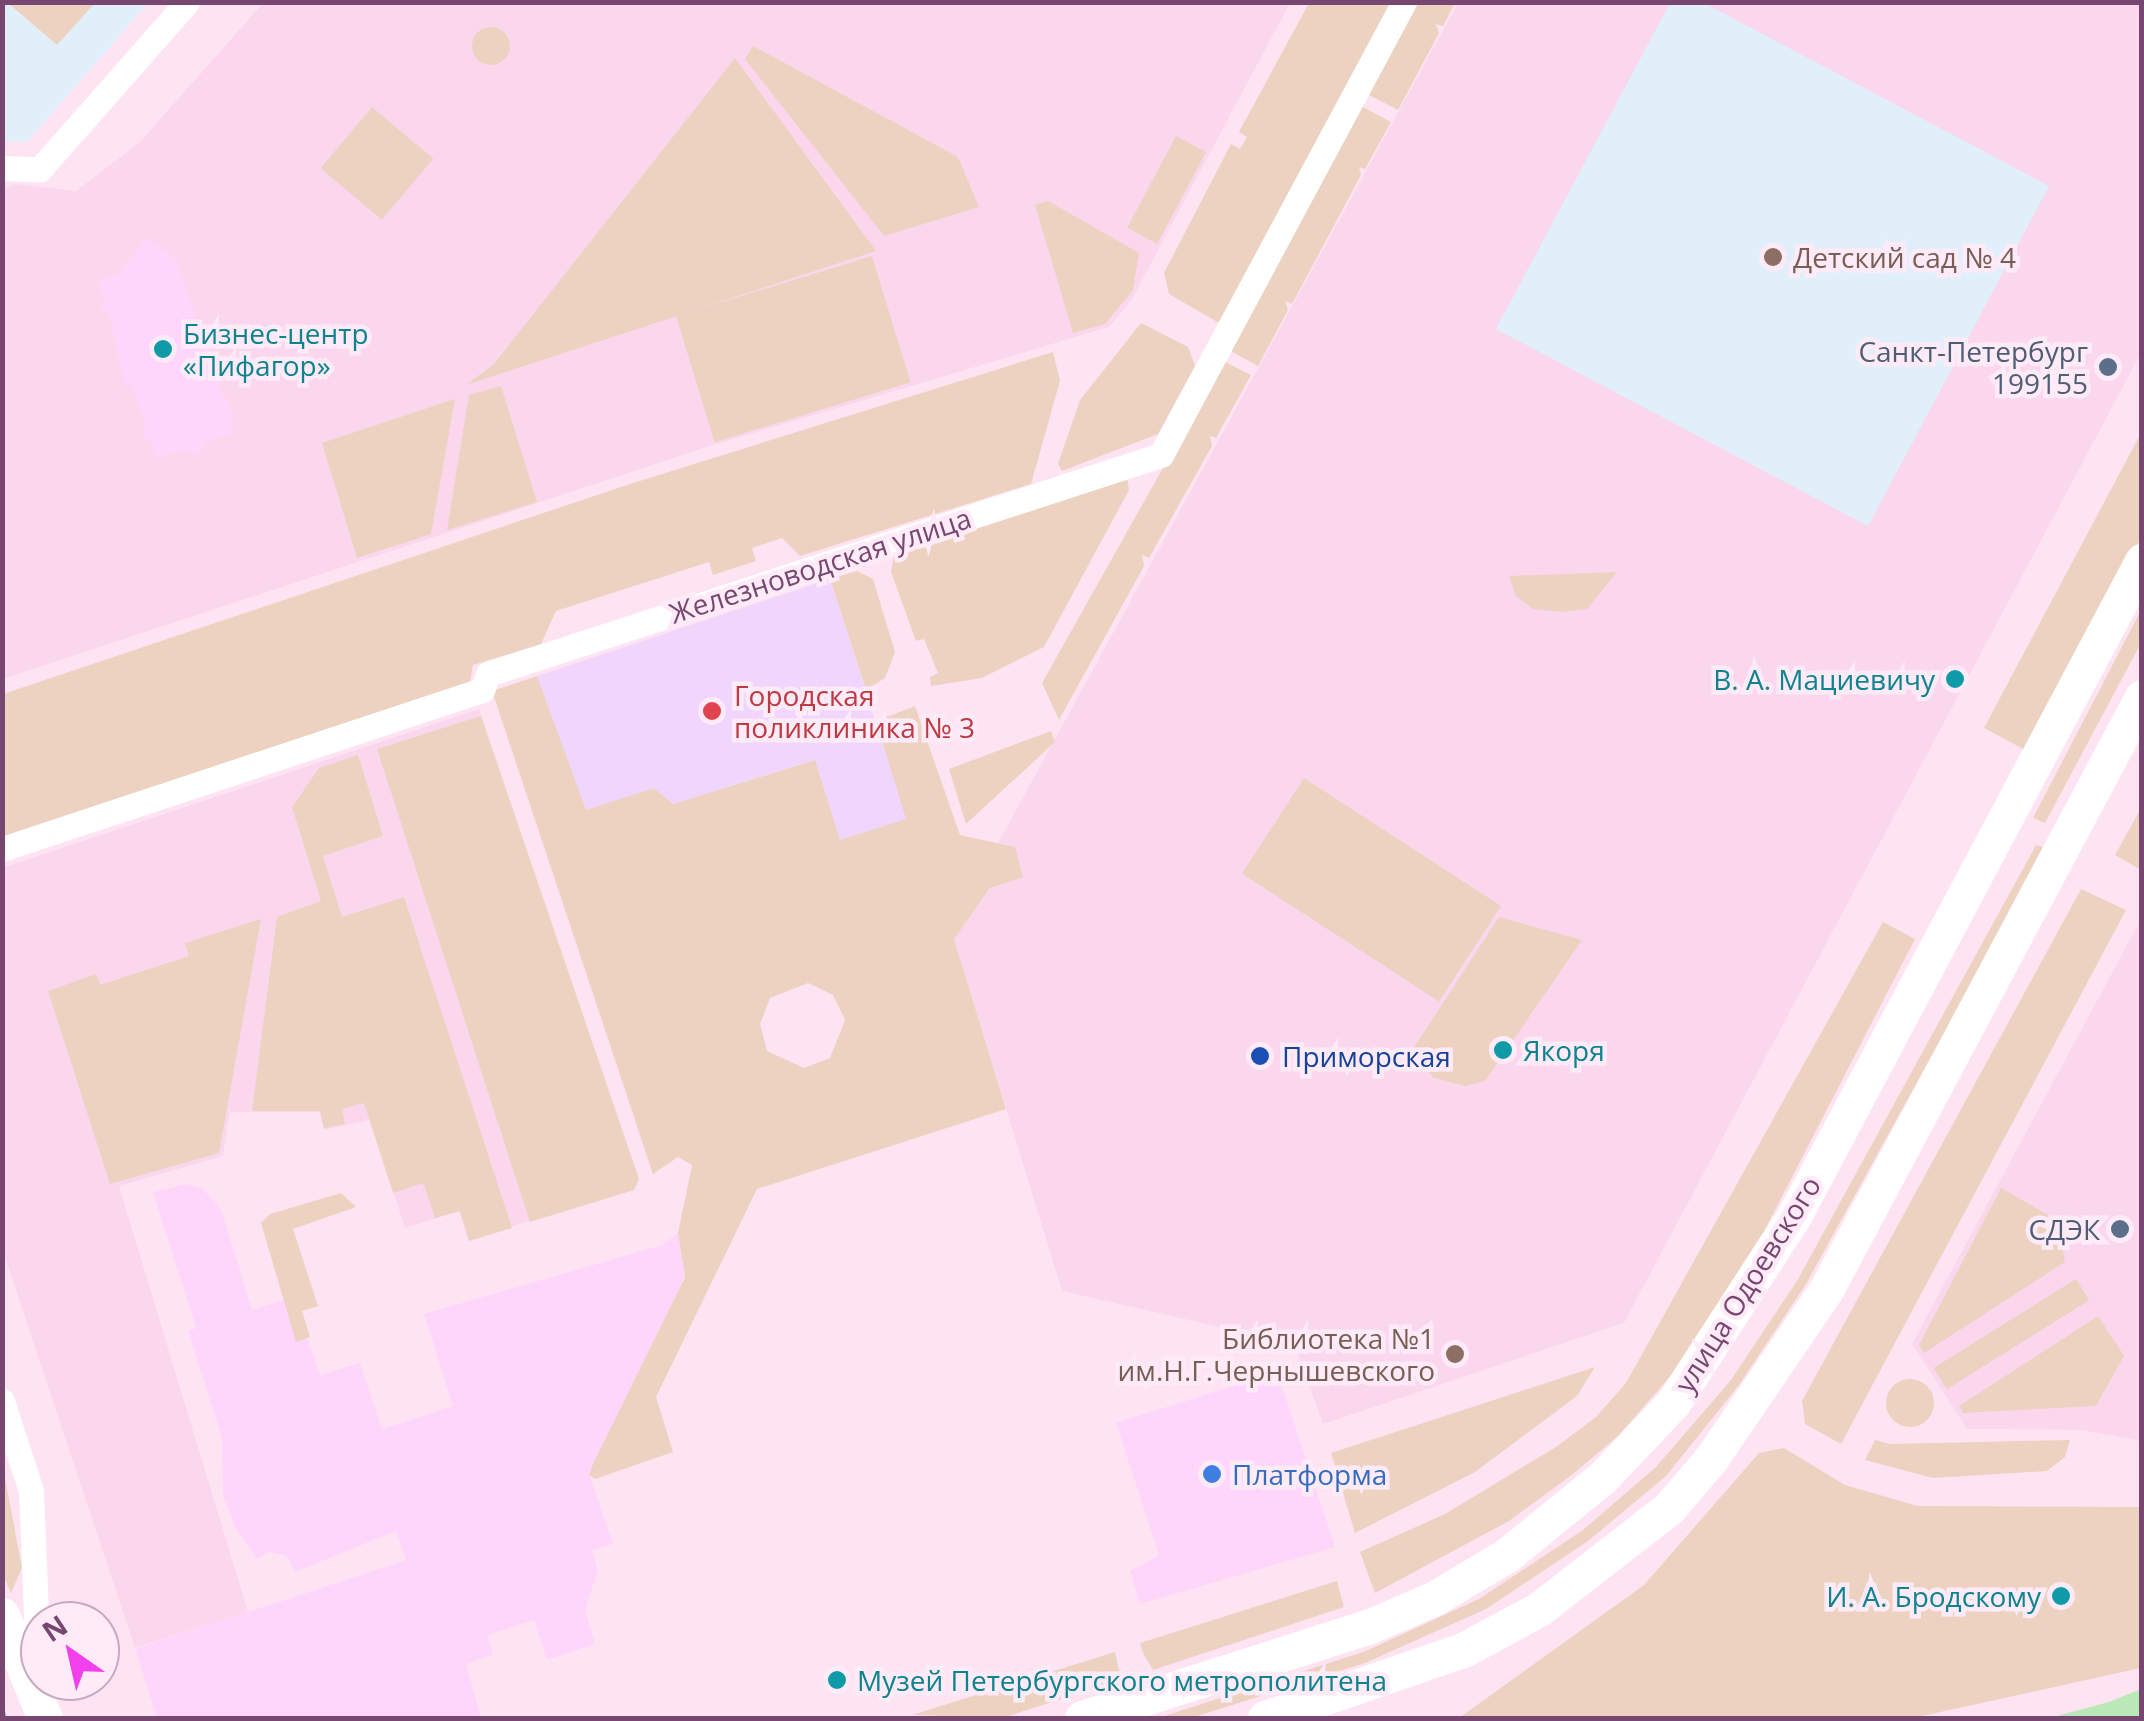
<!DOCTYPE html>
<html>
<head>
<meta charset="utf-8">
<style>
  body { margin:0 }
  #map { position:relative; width:2144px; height:1721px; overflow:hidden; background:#fee4f3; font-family:"Open Sans",sans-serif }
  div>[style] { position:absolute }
  .residential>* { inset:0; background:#fbd7ee }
  .commercial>* { inset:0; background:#ffd6fb }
  .education>* { inset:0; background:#e0effa }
  .medical>* { inset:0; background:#f0d6fd }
  .green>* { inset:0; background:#edd2c1; transform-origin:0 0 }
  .round { border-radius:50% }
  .water>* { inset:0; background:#b9e9b6 }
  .street>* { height:25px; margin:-12.5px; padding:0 12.5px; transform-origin:12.5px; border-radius:12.5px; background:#fff }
  .secondary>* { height:35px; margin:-17.5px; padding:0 17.5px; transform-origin:17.5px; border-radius:17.5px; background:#fff }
  .tram>* { height:2.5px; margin:-1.25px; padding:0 1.25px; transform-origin:1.25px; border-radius:1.25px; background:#a1bbc9 }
  .dots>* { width:28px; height:28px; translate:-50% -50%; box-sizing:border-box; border:5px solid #ffebf7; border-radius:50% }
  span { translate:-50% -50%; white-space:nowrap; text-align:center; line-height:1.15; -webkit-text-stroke:9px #ffebf7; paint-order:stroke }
  .education-label { font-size:28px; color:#785e54 }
  .left { translate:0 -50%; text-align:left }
  .right { translate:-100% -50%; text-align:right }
  .culture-label { font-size:28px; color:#0d838f }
  .service-label { font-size:28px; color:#4e5e75 }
  .street-label { font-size:28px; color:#784771 }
  .health-label { font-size:28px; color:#be3a42 }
  .transit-label { font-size:28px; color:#164399 }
  .shop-label { font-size:28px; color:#366cbe }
  .frame { position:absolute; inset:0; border:5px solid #784771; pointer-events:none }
  .north { position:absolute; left:20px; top:1601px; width:100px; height:100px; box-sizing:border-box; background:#ffebf7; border:2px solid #c9a9c1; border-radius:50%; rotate:326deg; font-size:28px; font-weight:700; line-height:40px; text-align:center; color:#784771 }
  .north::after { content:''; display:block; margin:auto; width:35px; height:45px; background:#f140ec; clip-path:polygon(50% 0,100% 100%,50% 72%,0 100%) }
</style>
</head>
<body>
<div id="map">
  <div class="residential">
    <div style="clip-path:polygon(263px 3px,1290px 3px,1131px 301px,1109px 327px,710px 446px,3px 679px,2px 191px,15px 184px,76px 191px,139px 143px)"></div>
    <div style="clip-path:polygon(1458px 3px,2141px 3px,2141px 353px,1624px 1323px,1323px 1424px,1294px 1344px,1062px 1291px,954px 939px,1015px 847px,998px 843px)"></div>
    <div style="clip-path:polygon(479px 709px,638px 1185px,469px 1241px,459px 1211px,405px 1228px,370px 1120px,324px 1130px,319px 1112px,230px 1112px,223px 1156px,119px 1186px,248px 1612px,135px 1648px,3px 1251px,2px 868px)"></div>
    <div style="clip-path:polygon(2141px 919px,2141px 1441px,2082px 1430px,1967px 1429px,1912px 1344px)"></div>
  </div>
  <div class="commercial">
    <div style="clip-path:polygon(146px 237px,177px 260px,213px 370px,224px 373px,219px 389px,232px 409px,233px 433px,204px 443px,200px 455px,181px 450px,156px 458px,150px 441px,142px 439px,146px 427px,132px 385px,125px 387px,110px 316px,100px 308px,105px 302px,98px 281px,119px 274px)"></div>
    <div style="clip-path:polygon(187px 1184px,202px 1188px,221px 1209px,252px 1310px,293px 1297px,320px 1375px,360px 1363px,382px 1429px,453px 1406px,424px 1314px,662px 1245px,678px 1233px,685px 1276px,589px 1474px,613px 1544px,592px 1550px,598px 1570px,585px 1610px,595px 1644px,547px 1660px,534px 1620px,487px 1635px,493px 1655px,466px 1664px,481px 1718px,157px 1718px,135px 1649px,406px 1560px,396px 1531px,295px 1572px,287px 1556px,269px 1552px,257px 1559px,235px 1527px,223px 1494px,222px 1438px,188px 1331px,196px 1328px,153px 1192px)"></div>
    <div style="clip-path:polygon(1277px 1372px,1335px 1547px,1140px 1604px,1130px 1571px,1159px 1555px,1116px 1423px)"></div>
  </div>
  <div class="education">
    <div style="clip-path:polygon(2px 3px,148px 3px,27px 142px,3px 141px)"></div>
    <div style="clip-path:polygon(1670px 3px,1704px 3px,2049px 186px,1868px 526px,1496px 329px)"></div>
  </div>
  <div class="medical">
    <div style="clip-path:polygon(830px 579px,907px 819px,840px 840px,814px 760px,673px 804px,654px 788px,585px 811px,537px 676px)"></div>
  </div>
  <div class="green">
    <div style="clip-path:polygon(8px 3px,95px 3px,57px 45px)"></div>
    <div style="clip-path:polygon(1309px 3px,1391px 3px,1219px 323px,1169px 294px,1164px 273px,1231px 144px,1240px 149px,1247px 137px,1239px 132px)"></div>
    <div style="clip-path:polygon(1413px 3px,1455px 3px,1443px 26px,1436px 24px,1439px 33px,1398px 110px,1365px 93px)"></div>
    <div class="round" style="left:472px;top:27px;width:38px;height:38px"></div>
    <div style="clip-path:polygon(753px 46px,958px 157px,979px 207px,884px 236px,745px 59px)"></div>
    <div style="clip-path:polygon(735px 58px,876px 251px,466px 385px,494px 364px)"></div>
    <div style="clip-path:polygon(1359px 105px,1391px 122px,1365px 169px,1359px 167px,1361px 175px,1292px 304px,1285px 301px,1288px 310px,1258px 366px,1227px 349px)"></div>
    <div style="left:372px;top:107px;width:80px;height:80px;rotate:40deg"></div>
    <div style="left:1176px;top:136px;width:34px;height:104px;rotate:28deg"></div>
    <div style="clip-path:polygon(1048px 201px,1139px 253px,1133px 290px,1105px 324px,1073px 333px,1035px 205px)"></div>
    <div style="left:872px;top:256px;width:132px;height:205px;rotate:73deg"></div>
    <div style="clip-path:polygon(1141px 323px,1188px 347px,1195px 366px,1158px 434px,1062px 471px,1058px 464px,1080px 400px)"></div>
    <div style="clip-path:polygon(1053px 352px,1060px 381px,1031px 484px,800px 556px,782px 538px,752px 548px,756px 561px,713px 575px,709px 562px,556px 611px,541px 644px,473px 665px,470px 682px,3px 839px,3px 694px,630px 484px)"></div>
    <div style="clip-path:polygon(1223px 361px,1251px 375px,1216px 438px,1210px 436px,1212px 446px,1149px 558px,1142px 555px,1144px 566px,1059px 720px,1042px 683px)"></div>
    <div style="clip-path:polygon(501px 386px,537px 502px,447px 530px,469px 395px)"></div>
    <div style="clip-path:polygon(455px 399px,431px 534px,357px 558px,322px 443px)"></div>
    <div style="clip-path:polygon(2141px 433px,2141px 538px,2027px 751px,1984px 728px)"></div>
    <div style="clip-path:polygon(1127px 477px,1129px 490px,1044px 647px,982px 678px,931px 686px,930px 677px,938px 673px,924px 639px,916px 641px,891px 572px,894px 554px)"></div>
    <div style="clip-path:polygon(857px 571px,873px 579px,895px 652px,885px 678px,866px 690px,830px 579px)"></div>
    <div style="clip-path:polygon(1617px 572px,1587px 609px,1562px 612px,1533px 609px,1516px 596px,1509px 576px)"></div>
    <div style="clip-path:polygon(2141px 610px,2141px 643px,2045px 823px,2033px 818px)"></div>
    <div style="clip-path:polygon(evenodd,537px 676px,586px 810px,654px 788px,673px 804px,815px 760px,840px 840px,906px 819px,876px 721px,915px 706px,960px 835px,1015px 847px,1023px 877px,990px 888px,954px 939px,1006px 1109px,757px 1189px,656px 1397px,673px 1452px,595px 1479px,589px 1475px,593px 1464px,685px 1277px,678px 1233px,692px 1165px,678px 1157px,653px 1174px,492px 691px,537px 676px,808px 983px,833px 995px,845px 1020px,830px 1058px,804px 1068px,767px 1051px,760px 1024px,770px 998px,808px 983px)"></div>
    <div style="clip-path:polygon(481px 716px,639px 1179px,634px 1190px,530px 1222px,377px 749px)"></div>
    <div style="clip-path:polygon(1051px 731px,1055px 742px,966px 824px,949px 769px)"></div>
    <div style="clip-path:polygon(358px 755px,383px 836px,323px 856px,342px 917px,404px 897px,512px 1228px,469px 1241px,460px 1211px,435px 1218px,423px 1183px,393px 1193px,364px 1103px,342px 1109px,345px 1124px,324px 1128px,320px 1111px,252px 1111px,277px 917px,321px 901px,292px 807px,319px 768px)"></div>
    <div style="left:1304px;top:778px;width:235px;height:114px;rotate:33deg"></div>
    <div style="clip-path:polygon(2141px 808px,2142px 869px,2141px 870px,2115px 855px)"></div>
    <div style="clip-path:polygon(2036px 845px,2046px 848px,1806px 1284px,1739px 1385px,1666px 1476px,1588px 1541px,1486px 1609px,1365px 1663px,1191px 1718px,1158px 1718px,1366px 1651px,1479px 1599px,1583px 1530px,1656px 1467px,1731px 1380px,1797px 1281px)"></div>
    <div style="clip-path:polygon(2081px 889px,2126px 910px,1841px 1444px,1805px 1424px,1802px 1401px)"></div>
    <div style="clip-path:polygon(1499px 917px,1582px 940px,1485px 1081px,1465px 1086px,1434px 1078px,1411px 1052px)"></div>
    <div style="clip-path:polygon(261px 919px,219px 1153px,110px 1184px,48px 991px,96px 974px,100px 985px,189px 956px,185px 943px)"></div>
    <div style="clip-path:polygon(1883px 922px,1915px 939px,1742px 1274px,1674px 1372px,1618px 1436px,1573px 1474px,1509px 1521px,1375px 1593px,1360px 1552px,1445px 1514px,1556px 1447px,1596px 1417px,1626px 1383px)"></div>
    <div style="clip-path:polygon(2001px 1188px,2057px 1220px,2065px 1262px,1924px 1353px,1919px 1345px)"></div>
    <div style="clip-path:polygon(341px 1193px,356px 1207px,293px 1229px,318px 1306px,302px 1311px,310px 1337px,296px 1342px,261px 1223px,270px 1214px)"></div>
    <div style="left:2076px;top:1279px;width:25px;height:168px;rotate:58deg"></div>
    <div style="clip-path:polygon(2098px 1316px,2124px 1356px,2096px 1406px,1963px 1413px,1959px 1406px)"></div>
    <div style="clip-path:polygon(1595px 1367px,1577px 1396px,1475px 1472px,1355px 1533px,1331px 1453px)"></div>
    <div class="round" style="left:1886px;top:1379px;width:48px;height:48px"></div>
    <div style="clip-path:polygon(1875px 1440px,1890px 1444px,2070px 1440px,2065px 1457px,2047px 1471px,1933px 1478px,1865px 1460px)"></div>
    <div style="clip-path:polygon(1784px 1448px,1845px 1485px,1918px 1506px,2141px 1507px,2141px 1668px,1913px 1718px,1459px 1718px,1644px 1585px,1759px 1453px)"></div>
    <div style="clip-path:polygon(2px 1462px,22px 1568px,11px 1593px,3px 1575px)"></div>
    <div style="clip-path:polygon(1337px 1581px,1344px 1607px,1153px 1670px,1143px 1653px,1140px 1643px)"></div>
    <div style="clip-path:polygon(1115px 1652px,1121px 1680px,1002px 1718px,912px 1715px)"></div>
  </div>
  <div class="water">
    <div style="clip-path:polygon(2141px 1689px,2141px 1718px,2049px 1718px,2109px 1702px)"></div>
  </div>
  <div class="street">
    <div style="left:2px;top:168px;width:38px;rotate:2deg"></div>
    <div style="left:40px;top:169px;width:222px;rotate:-48.6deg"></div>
    <div style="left:2px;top:849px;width:506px;rotate:-18.33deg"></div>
    <div style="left:482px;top:690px;width:17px;rotate:-69deg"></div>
    <div style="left:488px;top:674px;width:708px;rotate:-18.03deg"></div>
    <div style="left:1161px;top:455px;width:514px;rotate:-61.79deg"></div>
    <div style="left:2px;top:1401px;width:95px;rotate:72.1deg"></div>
    <div style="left:31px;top:1491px;width:198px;rotate:87.7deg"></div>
  </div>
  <div class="secondary">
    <div style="left:2px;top:1615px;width:112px;rotate:67.3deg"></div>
    <div style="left:1082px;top:1718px;width:300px;rotate:-17.7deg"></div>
    <div style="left:1368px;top:1627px;width:73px;rotate:-23.4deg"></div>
    <div style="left:1435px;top:1598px;width:84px;rotate:-30.8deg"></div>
    <div style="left:1507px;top:1555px;width:124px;rotate:-39.1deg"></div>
    <div style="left:1603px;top:1477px;width:102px;rotate:-46.6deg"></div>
    <div style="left:1673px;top:1403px;width:223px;rotate:-57.1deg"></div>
    <div style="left:1794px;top:1216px;width:742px;rotate:-62.02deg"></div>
    <div style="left:1265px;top:1718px;width:212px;rotate:-19deg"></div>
    <div style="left:1465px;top:1649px;width:84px;rotate:-28.4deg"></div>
    <div style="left:1539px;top:1609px;width:165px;rotate:-37.8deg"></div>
    <div style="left:1669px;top:1508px;width:65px;rotate:-49.4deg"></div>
    <div style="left:1711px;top:1459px;width:204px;rotate:-55.8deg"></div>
    <div style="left:1826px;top:1290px;width:672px;rotate:-61.95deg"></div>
  </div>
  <div class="tram">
    <div style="left:2px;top:1707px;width:12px;rotate:70deg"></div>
  </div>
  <div class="dots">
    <div style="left:1773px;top:257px;background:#8d6e63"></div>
    <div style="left:163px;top:349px;background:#0f9aa8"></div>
    <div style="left:2108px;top:367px;background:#5c6f8a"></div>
    <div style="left:1955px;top:679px;background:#0f9aa8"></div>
    <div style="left:712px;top:711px;background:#e0444e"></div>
    <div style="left:1503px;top:1050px;background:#0f9aa8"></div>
    <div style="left:1260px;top:1056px;background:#1a4fb4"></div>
    <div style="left:2120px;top:1229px;background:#5c6f8a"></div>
    <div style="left:1455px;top:1354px;background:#8d6e63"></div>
    <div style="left:1212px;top:1474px;background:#3f7fe0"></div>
    <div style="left:2061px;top:1596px;background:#0f9aa8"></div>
    <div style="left:837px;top:1680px;background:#0f9aa8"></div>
  </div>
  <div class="education-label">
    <span class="left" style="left:1793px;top:257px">Детский сад № 4</span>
    <span class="right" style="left:1435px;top:1354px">Библиотека №1<br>им.Н.Г.Чернышевского</span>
  </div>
  <div class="culture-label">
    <span class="left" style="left:183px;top:349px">Бизнес-центр<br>«Пифагор»</span>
    <span class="right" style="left:1935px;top:679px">В. А. Мациевичу</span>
    <span class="left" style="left:1523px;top:1050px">Якоря</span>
    <span class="right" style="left:2041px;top:1596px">И. А. Бродскому</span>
    <span class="left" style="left:857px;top:1680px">Музей Петербургского метрополитена</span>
  </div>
  <div class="service-label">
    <span class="right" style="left:2088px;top:367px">Санкт-Петербург<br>199155</span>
    <span class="right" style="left:2100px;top:1229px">СДЭК</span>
  </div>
  <div class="street-label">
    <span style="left:820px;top:565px;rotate:-18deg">Железноводская улица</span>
    <span style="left:1747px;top:1284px;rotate:-58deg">улица Одоевского</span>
  </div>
  <div class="health-label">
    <span class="left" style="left:734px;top:711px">Городская<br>поликлиника № 3</span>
  </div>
  <div class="transit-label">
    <span class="left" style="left:1282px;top:1056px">Приморская</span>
  </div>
  <div class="shop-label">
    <span class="left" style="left:1232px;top:1474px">Платформа</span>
  </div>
  <div class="frame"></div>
  <div class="north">N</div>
</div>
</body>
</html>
